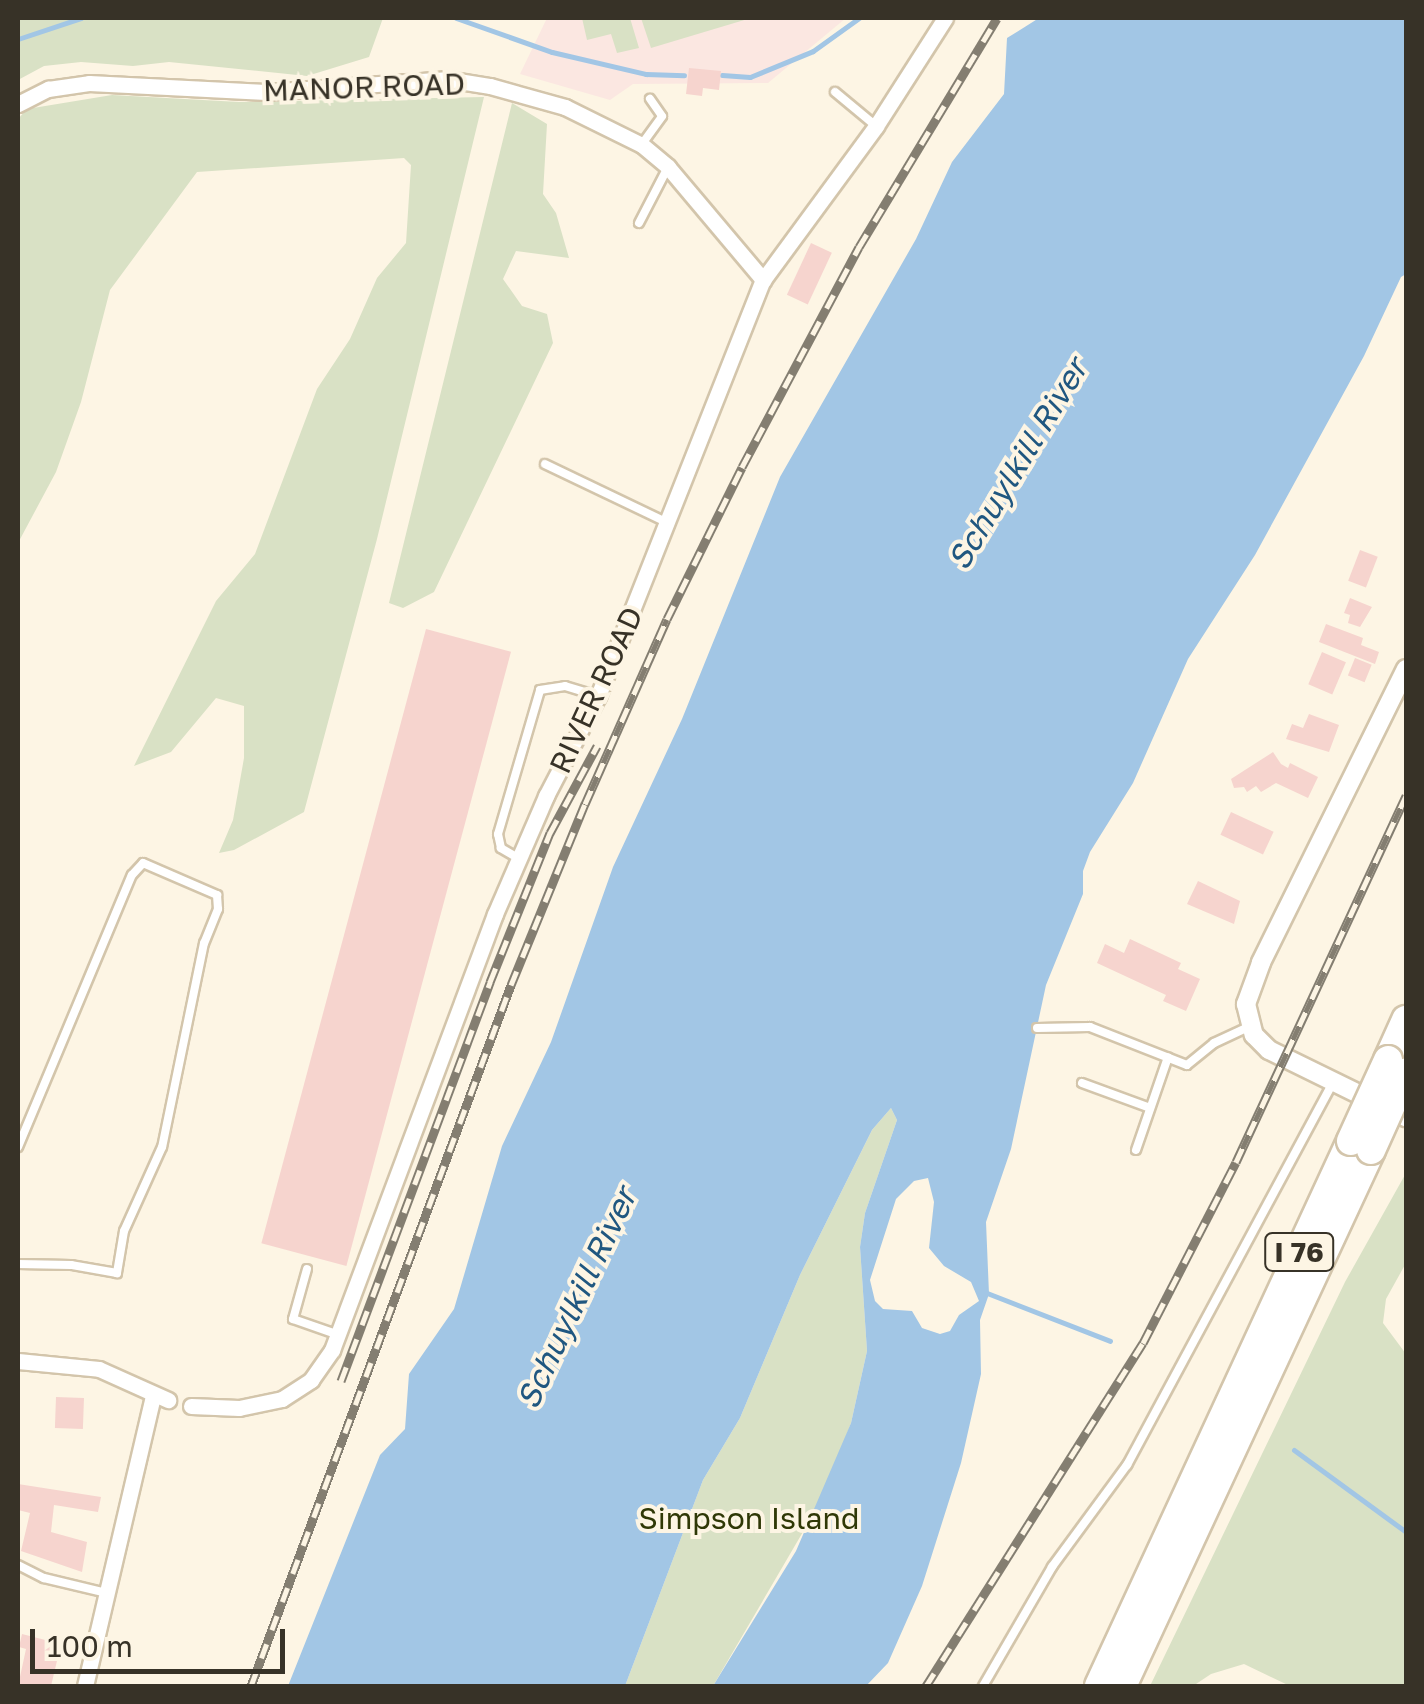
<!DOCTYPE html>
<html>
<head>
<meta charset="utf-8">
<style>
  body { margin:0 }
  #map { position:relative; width:1424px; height:1704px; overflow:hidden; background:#fdf5e4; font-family:"Golos Text",sans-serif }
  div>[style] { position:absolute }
  .education>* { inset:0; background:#fbe7e1 }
  .green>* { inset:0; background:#d9e1c5 }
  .water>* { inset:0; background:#a2c6e5 }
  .stream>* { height:5px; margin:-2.5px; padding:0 2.5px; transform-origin:2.5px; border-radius:2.5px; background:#a2c6e5 }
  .building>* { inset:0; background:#f6d4ce; transform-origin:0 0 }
  .roads { filter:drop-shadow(2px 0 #d3c5ab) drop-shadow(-2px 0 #d3c5ab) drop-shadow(0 2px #d3c5ab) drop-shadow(0 -2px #d3c5ab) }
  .service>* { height:8px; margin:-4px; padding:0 4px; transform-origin:4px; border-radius:4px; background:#fff }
  .minor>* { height:15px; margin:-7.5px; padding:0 7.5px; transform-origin:7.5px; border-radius:7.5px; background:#fff }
  .tertiary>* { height:18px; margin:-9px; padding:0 9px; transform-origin:9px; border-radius:9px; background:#fff }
  .motorway>* { height:28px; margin:-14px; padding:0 14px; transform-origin:14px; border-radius:14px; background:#fff }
  .rail>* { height:9px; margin-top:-4.5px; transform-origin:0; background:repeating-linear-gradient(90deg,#fdf5e4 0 15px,#847e71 0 30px); box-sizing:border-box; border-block:2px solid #847e71 }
  .bridges { filter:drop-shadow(2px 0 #d3c5ab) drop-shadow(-2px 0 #d3c5ab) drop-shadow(0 2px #d3c5ab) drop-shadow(0 -2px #d3c5ab) }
  .motorway-bridge>* { height:28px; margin:-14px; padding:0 14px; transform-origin:14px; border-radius:14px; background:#fff }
  span { translate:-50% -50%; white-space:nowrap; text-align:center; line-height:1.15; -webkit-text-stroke:8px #fdf5e4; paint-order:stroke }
  .shield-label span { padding:2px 8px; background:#fdf5e4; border:2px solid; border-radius:8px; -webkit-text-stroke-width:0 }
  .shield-label { font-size:28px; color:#373227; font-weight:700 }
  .street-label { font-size:30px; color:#373227 }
  .park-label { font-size:30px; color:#2f3806 }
  .water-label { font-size:32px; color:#205780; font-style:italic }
  .frame { position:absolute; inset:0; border:20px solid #373227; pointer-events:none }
  .scale { position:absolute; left:30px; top:1629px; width:255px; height:45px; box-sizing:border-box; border:5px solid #373227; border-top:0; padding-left:12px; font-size:30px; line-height:35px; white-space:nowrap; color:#373227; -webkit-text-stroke:8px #fdf5e4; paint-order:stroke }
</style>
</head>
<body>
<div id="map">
  <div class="education">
    <div style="clip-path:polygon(547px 18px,846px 18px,768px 83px,633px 84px,610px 100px,520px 74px)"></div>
  </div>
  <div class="green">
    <div style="clip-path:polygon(18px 18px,383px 18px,369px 57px,307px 76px,169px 62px,133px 66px,81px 62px,44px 66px,18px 80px)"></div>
    <div style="clip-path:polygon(582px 18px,630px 18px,639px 48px,617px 53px,611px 34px,587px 40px)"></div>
    <div style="clip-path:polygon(641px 18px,751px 18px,651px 48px)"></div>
    <div style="clip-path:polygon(112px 95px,239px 102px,484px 97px,377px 539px,304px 812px,234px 850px,219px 853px,233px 820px,244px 758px,244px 706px,216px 698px,171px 752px,134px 766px,216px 601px,255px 554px,317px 389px,350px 339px,377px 278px,406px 243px,411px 165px,404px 158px,197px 172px,110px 290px,81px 402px,56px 472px,18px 543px,18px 119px,27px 109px)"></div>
    <div style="clip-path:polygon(512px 103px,547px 124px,543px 194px,556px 213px,569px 258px,516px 251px,503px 279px,522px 306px,547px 314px,553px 343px,434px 592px,403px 608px,389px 603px)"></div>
    <div style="clip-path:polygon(891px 1108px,897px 1120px,865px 1213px,860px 1247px,867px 1351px,851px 1423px,821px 1501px,713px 1686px,625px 1686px,703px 1480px,740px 1418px,800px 1275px,872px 1130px)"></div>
    <div style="clip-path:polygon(1406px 1173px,1406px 1263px,1386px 1299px,1383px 1323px,1406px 1354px,1406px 1686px,1290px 1686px,1244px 1664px,1211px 1674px,1193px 1686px,1150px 1686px,1345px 1282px)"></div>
  </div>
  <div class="water">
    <div style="clip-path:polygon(evenodd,1039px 18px,1406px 18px,1406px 274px,1401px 277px,1364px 356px,1255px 555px,1188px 659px,1133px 783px,1090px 852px,1083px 871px,1083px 894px,1046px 985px,1011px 1149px,986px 1222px,989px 1294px,980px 1320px,981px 1374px,961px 1463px,922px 1586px,888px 1663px,866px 1686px,713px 1686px,796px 1551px,851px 1423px,867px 1351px,860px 1247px,865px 1213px,897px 1120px,891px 1108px,872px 1130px,800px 1275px,740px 1418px,703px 1480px,625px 1686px,288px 1686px,380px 1455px,405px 1429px,409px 1374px,454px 1309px,502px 1146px,551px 1042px,613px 867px,682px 719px,780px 477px,916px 239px,952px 162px,1004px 94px,1007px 38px,1039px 18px,928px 1178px,934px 1202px,929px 1248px,944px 1266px,971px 1282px,979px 1301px,959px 1315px,950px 1331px,940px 1334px,922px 1328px,912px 1311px,883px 1309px,875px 1301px,870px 1280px,896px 1199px,914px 1181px,928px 1178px)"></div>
  </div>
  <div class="stream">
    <div style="left:456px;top:18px;width:102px;rotate:19.5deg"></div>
    <div style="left:552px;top:52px;width:97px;rotate:13.2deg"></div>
    <div style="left:646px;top:74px;width:38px;rotate:2deg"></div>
    <div style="left:18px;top:39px;width:66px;rotate:-18.4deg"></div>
    <div style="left:722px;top:75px;width:28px;rotate:4deg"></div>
    <div style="left:750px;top:77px;width:68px;rotate:-22.4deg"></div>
    <div style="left:813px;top:51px;width:57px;rotate:-35.7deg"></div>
    <div style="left:987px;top:1293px;width:132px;rotate:21.3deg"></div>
    <div style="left:1294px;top:1450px;width:139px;rotate:36.2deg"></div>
  </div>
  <div class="building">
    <div style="clip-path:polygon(689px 68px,721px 71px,719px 90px,703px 88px,702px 96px,686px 94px)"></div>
    <div style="left:811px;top:243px;width:23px;height:57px;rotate:25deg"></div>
    <div style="left:1360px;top:550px;width:19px;height:33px;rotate:21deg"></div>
    <div style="clip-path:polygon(1350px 598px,1372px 607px,1360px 627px,1348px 623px,1350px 615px,1344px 613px)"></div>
    <div style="clip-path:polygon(1326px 624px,1363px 638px,1361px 645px,1379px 652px,1375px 664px,1319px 642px)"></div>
    <div style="left:426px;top:629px;width:88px;height:636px;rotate:15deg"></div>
    <div style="left:1322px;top:652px;width:26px;height:35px;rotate:23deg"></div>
    <div style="left:1355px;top:658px;width:18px;height:19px;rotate:22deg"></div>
    <div style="clip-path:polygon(1309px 714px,1339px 725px,1329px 752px,1286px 739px,1292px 724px,1303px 728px)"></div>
    <div style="clip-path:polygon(1273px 752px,1281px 764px,1288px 768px,1290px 763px,1318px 777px,1308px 798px,1276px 783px,1261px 792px,1256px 786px,1247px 792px,1244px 787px,1234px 788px,1231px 779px)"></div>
    <div style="left:1231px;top:812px;width:47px;height:25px;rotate:25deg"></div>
    <div style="clip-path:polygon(1198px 881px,1240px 901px,1234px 924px,1187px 904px)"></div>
    <div style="clip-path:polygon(1130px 939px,1181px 963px,1178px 969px,1200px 979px,1186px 1011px,1163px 1001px,1166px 995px,1097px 963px,1105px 944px,1124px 953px)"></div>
    <div style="left:56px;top:1397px;width:28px;height:31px;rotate:2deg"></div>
    <div style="clip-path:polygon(18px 1484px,101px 1497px,98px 1512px,54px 1505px,51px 1532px,87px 1542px,82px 1572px,21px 1551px,30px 1513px,18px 1510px)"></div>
    <div style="clip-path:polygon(22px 1634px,61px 1644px,51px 1686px,18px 1686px,26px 1649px,19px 1647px)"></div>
  </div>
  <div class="roads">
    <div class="service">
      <div style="left:835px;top:92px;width:53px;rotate:39.7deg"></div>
      <div style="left:642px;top:144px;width:34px;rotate:-54deg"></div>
      <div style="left:662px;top:116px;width:21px;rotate:-125deg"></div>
      <div style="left:639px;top:223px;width:61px;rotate:-62.6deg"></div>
      <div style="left:545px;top:464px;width:136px;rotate:25.6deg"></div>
      <div style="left:518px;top:858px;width:20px;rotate:-150deg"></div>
      <div style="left:501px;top:848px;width:14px;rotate:-102deg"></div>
      <div style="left:498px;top:834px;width:150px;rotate:-73.7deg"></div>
      <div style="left:540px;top:690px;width:25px;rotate:-9deg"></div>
      <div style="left:565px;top:686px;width:34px;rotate:17deg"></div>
      <div style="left:1037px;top:1028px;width:53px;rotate:-1.1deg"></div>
      <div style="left:1090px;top:1027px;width:104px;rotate:21.4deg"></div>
      <div style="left:1187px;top:1065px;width:35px;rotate:-39deg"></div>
      <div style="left:1214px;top:1043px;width:40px;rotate:-25deg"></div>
      <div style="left:1082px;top:1083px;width:72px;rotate:20.2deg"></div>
      <div style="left:18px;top:1147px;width:295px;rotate:-67.3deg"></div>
      <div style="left:132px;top:875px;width:16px;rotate:-47deg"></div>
      <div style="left:143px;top:863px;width:81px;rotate:23.4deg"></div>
      <div style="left:217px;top:895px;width:14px;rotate:86deg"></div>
      <div style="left:218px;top:909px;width:37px;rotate:112deg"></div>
      <div style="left:204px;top:943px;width:208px;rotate:101.6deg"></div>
      <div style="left:162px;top:1147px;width:92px;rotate:114.3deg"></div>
      <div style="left:124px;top:1231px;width:43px;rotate:99.5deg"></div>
      <div style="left:117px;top:1273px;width:47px;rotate:-170.1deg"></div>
      <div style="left:71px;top:1265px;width:53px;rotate:-178.9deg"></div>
      <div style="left:1136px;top:1150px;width:98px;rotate:-71deg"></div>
      <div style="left:307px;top:1269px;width:52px;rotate:105.6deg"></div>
      <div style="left:293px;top:1319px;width:49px;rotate:19.2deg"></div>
      <div style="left:18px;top:1565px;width:29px;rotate:27deg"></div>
      <div style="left:44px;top:1578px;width:65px;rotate:13.4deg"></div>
      <div style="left:983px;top:1686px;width:138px;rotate:-59.9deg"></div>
      <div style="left:1052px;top:1567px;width:127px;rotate:-53.7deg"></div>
      <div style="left:1127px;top:1465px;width:433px;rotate:-61.7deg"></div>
    </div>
    <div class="minor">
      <div style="left:18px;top:104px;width:34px;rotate:-27deg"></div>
      <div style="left:48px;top:89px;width:41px;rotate:-8.3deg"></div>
      <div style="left:89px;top:83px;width:177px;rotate:2.9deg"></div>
      <div style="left:266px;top:92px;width:180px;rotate:-4.1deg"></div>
      <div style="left:446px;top:79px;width:45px;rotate:9deg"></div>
      <div style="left:490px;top:86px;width:78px;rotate:15.6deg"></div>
      <div style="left:565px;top:107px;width:86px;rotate:26.3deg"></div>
      <div style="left:642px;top:145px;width:34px;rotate:40deg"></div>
      <div style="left:668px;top:167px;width:148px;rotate:49.9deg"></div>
      <div style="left:18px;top:1361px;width:81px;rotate:5.6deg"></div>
      <div style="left:99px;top:1369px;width:76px;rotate:24.2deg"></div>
      <div style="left:191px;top:1406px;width:48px;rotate:2.4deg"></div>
      <div style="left:239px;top:1408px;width:44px;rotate:-11.8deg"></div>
      <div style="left:282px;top:1399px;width:35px;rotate:-33deg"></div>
      <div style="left:311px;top:1380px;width:37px;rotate:-55deg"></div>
      <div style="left:332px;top:1350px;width:465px;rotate:-69.5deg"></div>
      <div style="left:495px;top:914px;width:129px;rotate:-66.6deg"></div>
      <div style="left:546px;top:796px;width:113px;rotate:-62.5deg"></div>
      <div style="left:598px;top:696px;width:448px;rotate:-68.4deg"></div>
      <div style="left:763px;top:280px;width:191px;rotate:-53.7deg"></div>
      <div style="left:876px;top:126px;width:128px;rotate:-57.4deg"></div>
      <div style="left:85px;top:1686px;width:298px;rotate:-76.8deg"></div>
    </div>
    <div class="tertiary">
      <div style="left:1406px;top:669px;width:328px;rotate:116.3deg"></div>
      <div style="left:1261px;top:963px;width:44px;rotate:110.1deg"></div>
      <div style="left:1246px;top:1004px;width:32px;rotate:76deg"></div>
      <div style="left:1254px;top:1035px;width:21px;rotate:45deg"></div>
      <div style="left:1269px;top:1050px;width:153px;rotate:26.1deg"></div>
    </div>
    <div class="motorway">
      <div style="left:1388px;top:1060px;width:44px;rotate:-65.8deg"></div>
      <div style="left:1099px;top:1686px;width:600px;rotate:-65.18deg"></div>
      <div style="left:1122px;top:1686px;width:591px;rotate:-65.08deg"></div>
    </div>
  </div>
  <div class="rail">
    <div style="left:341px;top:1381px;width:426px;rotate:-69.5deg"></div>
    <div style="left:490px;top:982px;width:161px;rotate:-68.1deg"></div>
    <div style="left:550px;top:833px;width:99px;rotate:-61.6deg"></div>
    <div style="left:251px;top:1686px;width:748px;rotate:-69.65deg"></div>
    <div style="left:511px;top:985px;width:196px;rotate:-67.8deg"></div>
    <div style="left:585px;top:804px;width:202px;rotate:-66.1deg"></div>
    <div style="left:667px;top:619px;width:169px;rotate:-63.7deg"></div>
    <div style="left:742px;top:467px;width:249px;rotate:-62deg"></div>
    <div style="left:859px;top:247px;width:267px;rotate:-58.9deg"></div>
    <div style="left:926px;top:1686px;width:406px;rotate:-57.7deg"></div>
    <div style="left:1143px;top:1343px;width:203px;rotate:-62.8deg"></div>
    <div style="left:1236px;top:1162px;width:404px;rotate:-65.1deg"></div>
  </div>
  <div class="bridges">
    <div class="motorway-bridge">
      <div style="left:1351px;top:1141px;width:89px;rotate:-65.4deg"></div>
      <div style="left:1371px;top:1150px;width:85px;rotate:-65.8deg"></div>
    </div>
  </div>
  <div class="shield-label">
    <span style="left:1299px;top:1252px">I 76</span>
  </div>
  <div class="street-label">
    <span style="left:364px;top:87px;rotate:-2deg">MANOR ROAD</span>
    <span style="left:596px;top:690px;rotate:-65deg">RIVER ROAD</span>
  </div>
  <div class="park-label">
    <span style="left:749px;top:1518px">Simpson Island</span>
  </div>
  <div class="water-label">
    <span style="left:1017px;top:464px;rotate:-59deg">Schuylkill River</span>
    <span style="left:576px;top:1298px;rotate:-65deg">Schuylkill River</span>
  </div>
  <div class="frame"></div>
  <div class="scale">100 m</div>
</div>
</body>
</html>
